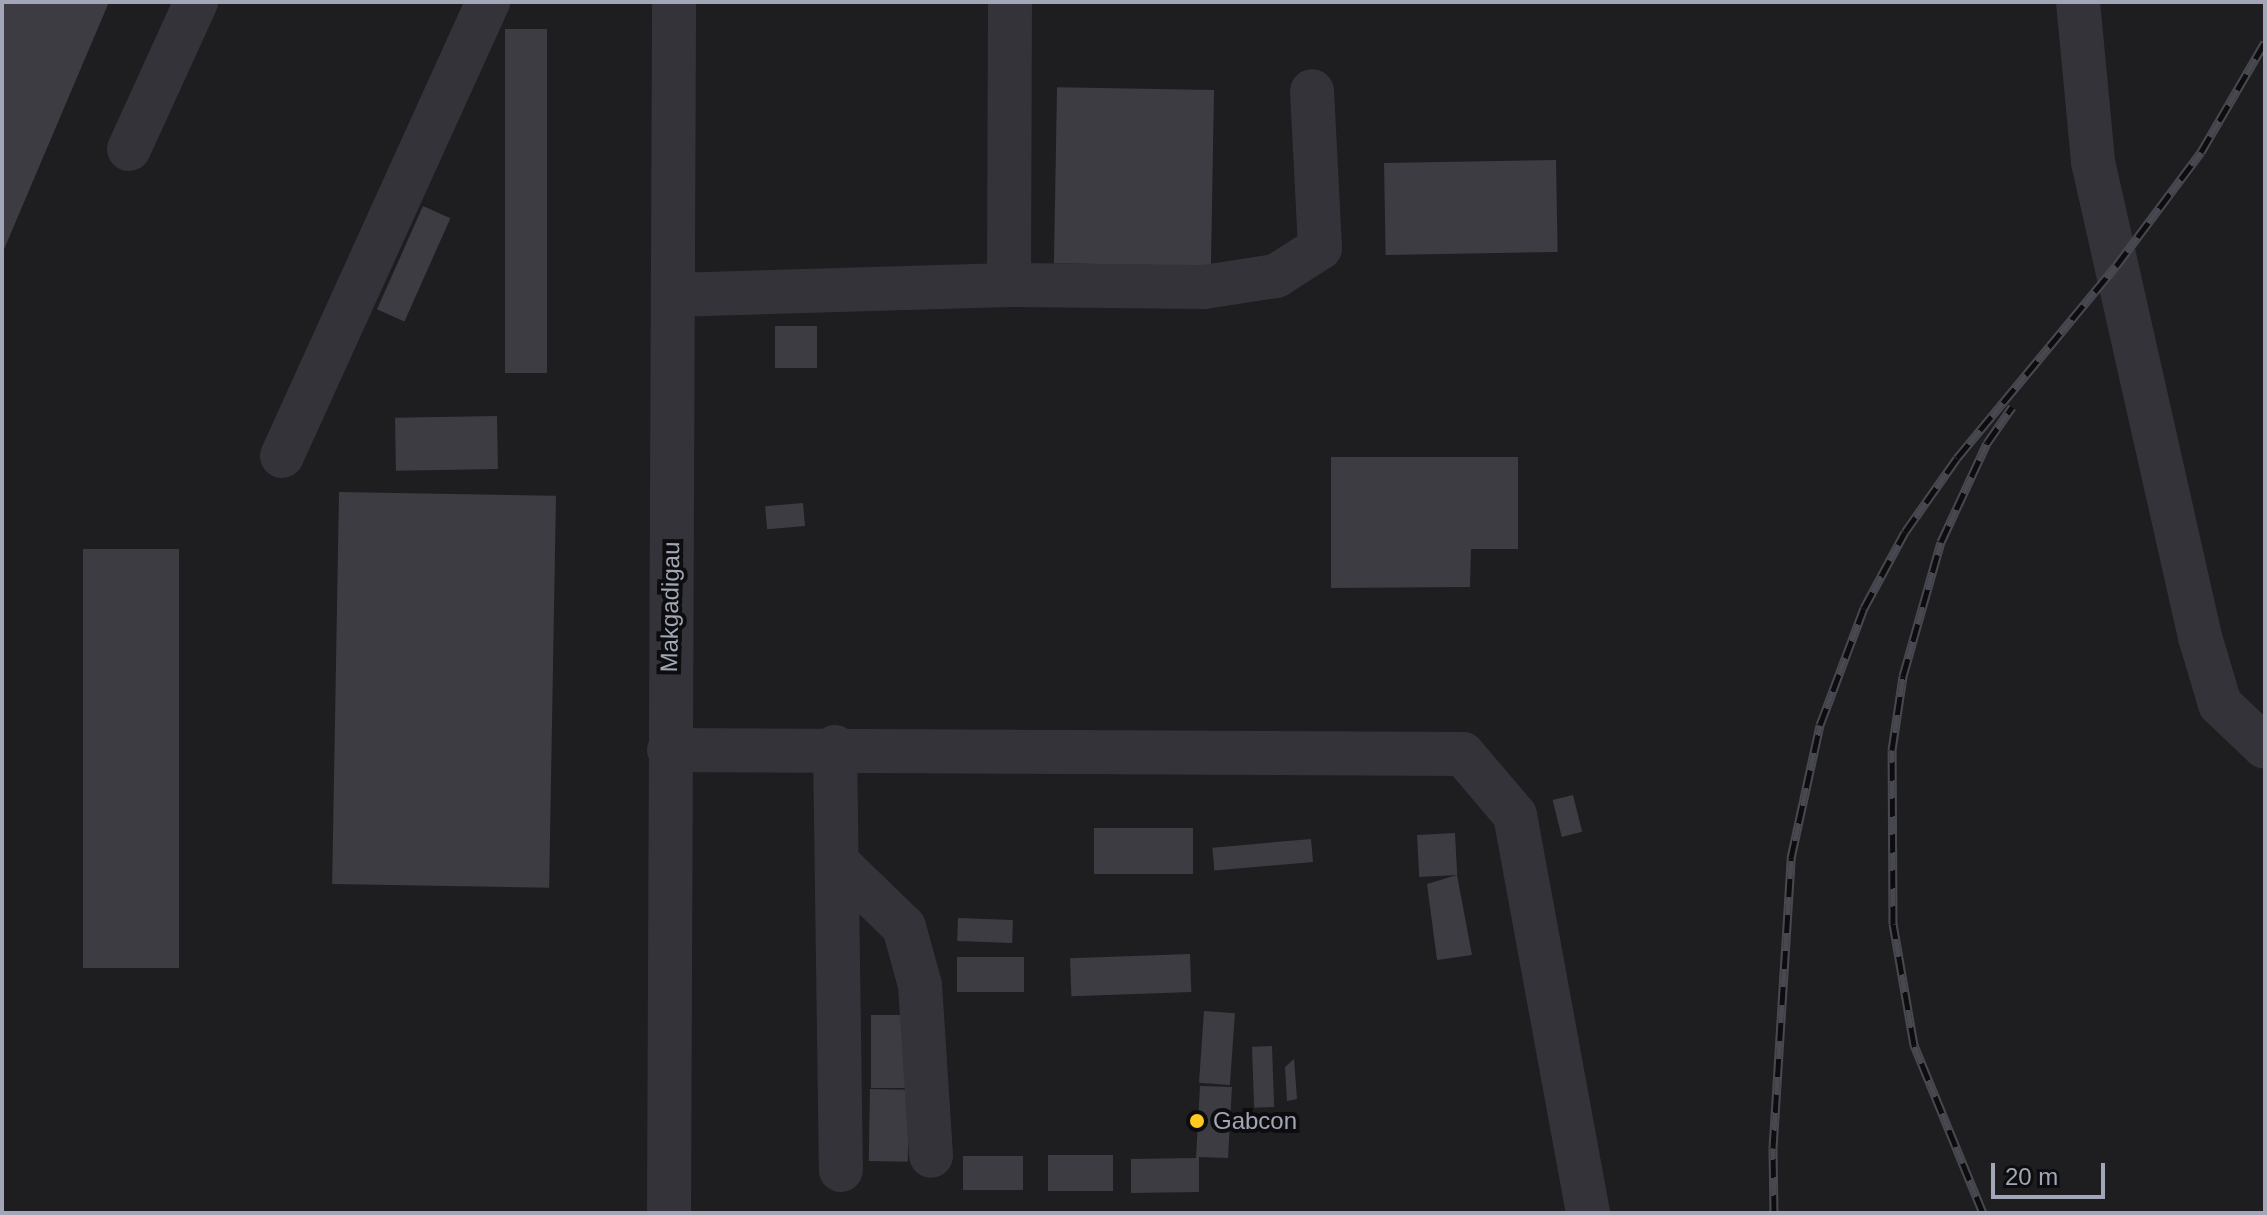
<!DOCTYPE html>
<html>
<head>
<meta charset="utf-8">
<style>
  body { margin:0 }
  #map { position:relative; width:2267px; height:1215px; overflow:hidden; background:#121214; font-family:Helvetica,sans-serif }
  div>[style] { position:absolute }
  .built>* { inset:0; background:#1e1e21; transform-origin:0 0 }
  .building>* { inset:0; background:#3c3c42; transform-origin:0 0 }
  .minor>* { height:44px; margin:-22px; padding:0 22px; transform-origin:22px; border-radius:22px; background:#333339 }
  .rail>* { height:9px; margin-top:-4.5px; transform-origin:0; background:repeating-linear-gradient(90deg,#0d0d0f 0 18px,#484950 0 36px); box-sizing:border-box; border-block:2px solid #484950 }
  .dots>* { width:22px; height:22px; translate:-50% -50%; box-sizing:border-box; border:4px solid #0d0d0f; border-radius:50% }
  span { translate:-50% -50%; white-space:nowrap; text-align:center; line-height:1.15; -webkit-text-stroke:8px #0d0d0f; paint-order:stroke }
  .street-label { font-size:24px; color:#a2a6b6 }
  .poi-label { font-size:24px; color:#a2a6b6 }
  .left { translate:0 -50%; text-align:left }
  .frame { position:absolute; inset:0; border:4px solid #a2a6b6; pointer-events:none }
  .scale { position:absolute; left:1991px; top:1163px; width:114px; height:36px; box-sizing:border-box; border:4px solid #a2a6b6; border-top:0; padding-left:10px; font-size:24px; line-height:28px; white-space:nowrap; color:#a2a6b6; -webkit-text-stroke:6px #0d0d0f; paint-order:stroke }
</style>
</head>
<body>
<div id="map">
  <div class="built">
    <div style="left:2px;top:2px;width:2263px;height:1211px"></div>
  </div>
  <div class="building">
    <div style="clip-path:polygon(2px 2px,109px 2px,2px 254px)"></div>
    <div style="left:547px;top:29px;width:344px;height:42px;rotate:90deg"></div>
    <div style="left:1214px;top:90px;width:176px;height:157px;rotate:91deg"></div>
    <div style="left:1556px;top:160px;width:92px;height:172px;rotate:89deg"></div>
    <div style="left:423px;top:206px;width:30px;height:113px;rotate:24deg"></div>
    <div style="left:775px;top:326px;width:42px;height:42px"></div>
    <div style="left:497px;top:416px;width:53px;height:102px;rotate:89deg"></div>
    <div style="clip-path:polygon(1331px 457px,1518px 457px,1518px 549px,1471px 549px,1470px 587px,1331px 588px)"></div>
    <div style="left:339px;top:492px;width:217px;height:392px;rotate:1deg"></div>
    <div style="left:803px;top:503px;width:23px;height:38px;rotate:85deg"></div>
    <div style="left:83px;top:549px;width:96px;height:419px"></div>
    <div style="left:1573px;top:795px;width:38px;height:21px;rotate:76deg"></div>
    <div style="left:1193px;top:828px;width:46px;height:99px;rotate:90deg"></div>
    <div style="left:1455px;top:833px;width:42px;height:38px;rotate:87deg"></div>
    <div style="left:1311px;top:839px;width:23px;height:99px;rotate:85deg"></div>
    <div style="clip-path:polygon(1457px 875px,1472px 955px,1437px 960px,1427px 884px)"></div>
    <div style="left:958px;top:918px;width:55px;height:23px;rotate:2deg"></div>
    <div style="left:1190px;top:954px;width:38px;height:120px;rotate:88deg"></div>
    <div style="left:957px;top:957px;width:67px;height:35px"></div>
    <div style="left:1204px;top:1011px;width:31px;height:72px;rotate:4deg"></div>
    <div style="left:871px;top:1015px;width:39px;height:73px"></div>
    <div style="left:1272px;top:1046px;width:61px;height:20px;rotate:88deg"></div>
    <div style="clip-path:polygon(1294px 1059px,1297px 1099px,1287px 1101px,1285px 1067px)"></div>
    <div style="clip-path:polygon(1200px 1086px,1232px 1087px,1228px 1158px,1199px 1157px,1199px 1192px,1131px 1193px,1131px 1159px,1196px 1158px)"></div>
    <div style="left:870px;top:1089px;width:39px;height:72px;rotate:1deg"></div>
    <div style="left:1113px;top:1155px;width:36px;height:65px;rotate:90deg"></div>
    <div style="left:963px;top:1156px;width:60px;height:34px"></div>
  </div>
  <div class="minor">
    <div style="left:2078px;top:2px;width:161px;rotate:84.6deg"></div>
    <div style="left:2093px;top:162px;width:487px;rotate:77.3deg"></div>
    <div style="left:2200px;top:637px;width:70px;rotate:73.4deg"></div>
    <div style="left:2220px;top:704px;width:62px;rotate:43.7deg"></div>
    <div style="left:129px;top:149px;width:162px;rotate:-65.5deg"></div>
    <div style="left:1009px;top:285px;width:283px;rotate:-89.8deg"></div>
    <div style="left:673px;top:295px;width:336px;rotate:-1.7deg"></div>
    <div style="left:1009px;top:285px;width:195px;rotate:0.6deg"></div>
    <div style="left:1204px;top:287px;width:73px;rotate:-8.7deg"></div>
    <div style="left:1276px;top:276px;width:52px;rotate:-32.5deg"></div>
    <div style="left:1320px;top:248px;width:157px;rotate:-92.9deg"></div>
    <div style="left:282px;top:456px;width:499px;rotate:-65.6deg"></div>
    <div style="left:835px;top:747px;width:423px;rotate:89.2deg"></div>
    <div style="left:669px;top:750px;width:794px;rotate:0.29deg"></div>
    <div style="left:1463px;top:754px;width:80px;rotate:49.6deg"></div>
    <div style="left:1515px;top:815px;width:405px;rotate:79.6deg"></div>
    <div style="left:837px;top:862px;width:93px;rotate:44.1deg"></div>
    <div style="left:904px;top:927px;width:60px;rotate:74.6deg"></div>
    <div style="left:920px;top:985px;width:171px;rotate:86.3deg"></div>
    <div style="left:669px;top:1213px;width:1211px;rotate:-89.76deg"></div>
  </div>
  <div class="rail">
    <div style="left:1774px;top:1213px;width:65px;rotate:-90.9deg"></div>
    <div style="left:1773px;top:1148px;width:291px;rotate:-86.4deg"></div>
    <div style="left:1791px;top:858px;width:136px;rotate:-77.7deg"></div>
    <div style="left:1820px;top:725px;width:125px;rotate:-69.4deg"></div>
    <div style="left:1864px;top:608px;width:86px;rotate:-61.7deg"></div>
    <div style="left:1905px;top:532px;width:90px;rotate:-54.9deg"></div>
    <div style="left:1957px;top:458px;width:249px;rotate:-50.4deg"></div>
    <div style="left:2116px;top:266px;width:142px;rotate:-53.3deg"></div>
    <div style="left:2201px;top:152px;width:127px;rotate:-59.8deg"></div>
    <div style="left:1983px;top:1213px;width:182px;rotate:-112.3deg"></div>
    <div style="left:1914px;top:1045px;width:123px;rotate:-99.8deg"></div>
    <div style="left:1893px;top:924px;width:174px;rotate:-90.3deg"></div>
    <div style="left:1892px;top:750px;width:75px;rotate:-81.5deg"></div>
    <div style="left:1903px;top:676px;width:139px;rotate:-74.2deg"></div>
    <div style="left:1941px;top:542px;width:109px;rotate:-65.1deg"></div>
    <div style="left:1987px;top:443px;width:44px;rotate:-55.2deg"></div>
  </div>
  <div class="dots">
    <div style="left:1197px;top:1121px;background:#ffca1f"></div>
  </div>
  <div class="street-label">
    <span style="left:670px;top:607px;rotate:-89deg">Makgadigau</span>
  </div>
  <div class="poi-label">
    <span class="left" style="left:1213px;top:1121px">Gabcon</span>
  </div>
  <div class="frame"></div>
  <div class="scale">20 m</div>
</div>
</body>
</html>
